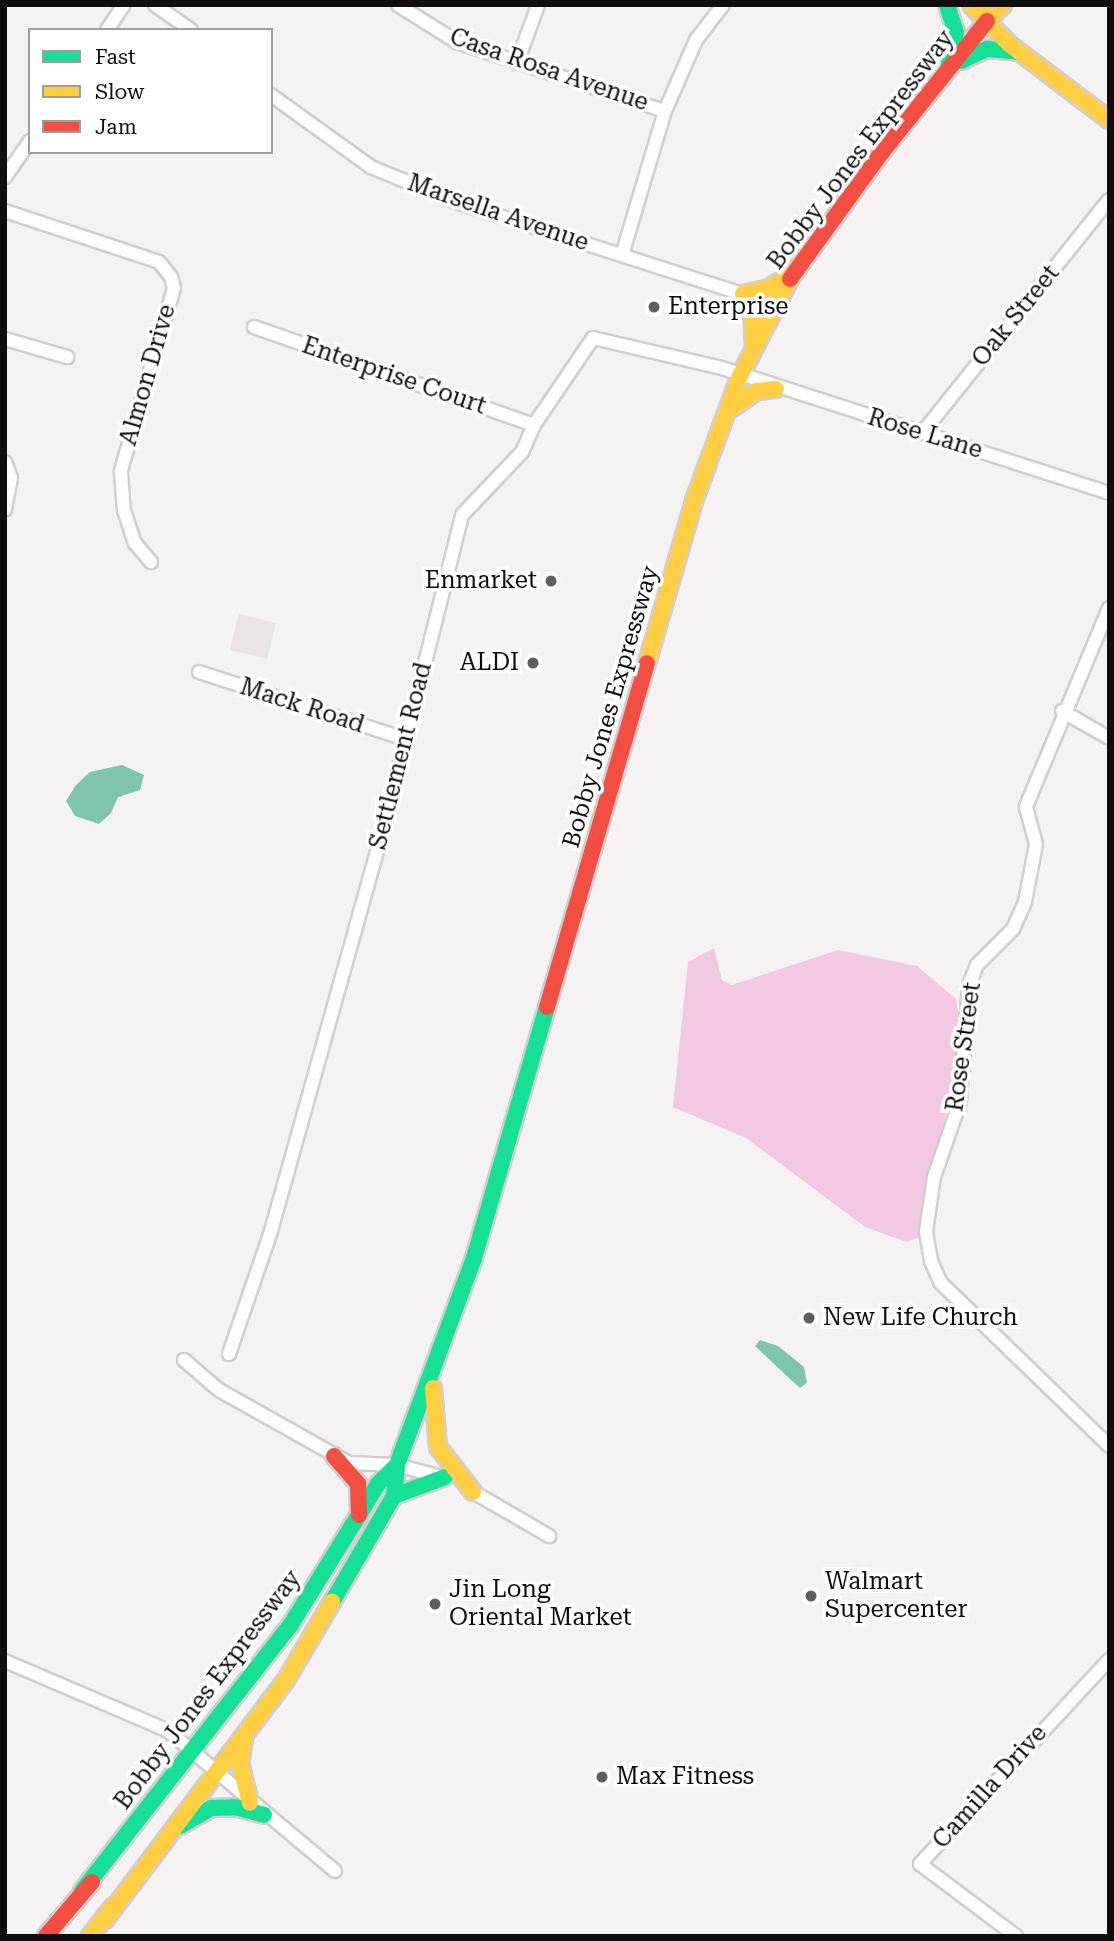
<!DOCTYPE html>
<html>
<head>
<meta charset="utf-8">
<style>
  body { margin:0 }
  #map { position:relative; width:1114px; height:1941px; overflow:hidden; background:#f5f2f4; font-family:"Roboto Serif",serif }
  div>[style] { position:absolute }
  .built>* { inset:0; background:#ebe3e8; transform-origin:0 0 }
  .forest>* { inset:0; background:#f2c8e2 }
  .water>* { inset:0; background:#7ec4af }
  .roads { filter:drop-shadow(2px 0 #d0cecf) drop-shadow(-2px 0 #d0cecf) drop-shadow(0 2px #d0cecf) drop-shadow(0 -2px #d0cecf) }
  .street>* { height:12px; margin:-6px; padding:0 6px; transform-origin:6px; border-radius:6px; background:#fefdfd }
  .fast>* { height:16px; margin:-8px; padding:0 8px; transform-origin:8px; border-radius:8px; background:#16e098 }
  .slow>* { height:16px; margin:-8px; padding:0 8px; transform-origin:8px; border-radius:8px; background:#ffcf43 }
  .jam>* { height:16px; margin:-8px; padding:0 8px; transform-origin:8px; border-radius:8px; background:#f24e42 }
  .dots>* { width:19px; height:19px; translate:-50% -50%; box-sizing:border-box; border:4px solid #fff; border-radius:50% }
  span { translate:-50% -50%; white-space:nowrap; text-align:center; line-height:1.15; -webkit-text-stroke:7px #fff; paint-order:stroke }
  .street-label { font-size:24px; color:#0f0d0e }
  .poi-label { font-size:24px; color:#0f0d0e }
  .left { translate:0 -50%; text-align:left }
  .right { translate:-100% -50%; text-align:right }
  .frame { position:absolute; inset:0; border:7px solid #0f0d0e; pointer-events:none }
  .legend { position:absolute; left:28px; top:28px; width:245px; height:126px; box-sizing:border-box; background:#fff; border:2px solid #9f9e9f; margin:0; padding:9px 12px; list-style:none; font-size:21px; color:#0f0d0e }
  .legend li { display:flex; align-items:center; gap:14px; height:35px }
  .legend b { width:35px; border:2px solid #9f9e9f }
</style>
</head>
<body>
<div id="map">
  <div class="built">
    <div style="left:239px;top:614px;width:38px;height:37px;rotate:14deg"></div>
  </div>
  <div class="forest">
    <div style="clip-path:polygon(714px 948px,722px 980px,732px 985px,838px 950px,917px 966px,956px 999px,961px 1028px,956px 1077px,931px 1171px,923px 1236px,907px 1242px,865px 1227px,746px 1138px,673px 1107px,688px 962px)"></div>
  </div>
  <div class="water">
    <div style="clip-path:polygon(122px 765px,144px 775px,140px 790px,118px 797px,111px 813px,99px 824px,75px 816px,66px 801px,76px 785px,90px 772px)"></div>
    <div style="clip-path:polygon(760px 1340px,778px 1346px,804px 1367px,807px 1383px,800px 1388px,791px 1380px,755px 1346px)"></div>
  </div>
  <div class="roads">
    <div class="street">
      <div style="left:155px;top:5px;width:44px;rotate:34.8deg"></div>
      <div style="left:398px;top:5px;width:70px;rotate:32.1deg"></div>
      <div style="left:457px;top:42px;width:219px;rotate:18.4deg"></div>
      <div style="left:107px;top:30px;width:30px;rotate:-56deg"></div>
      <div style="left:517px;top:63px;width:62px;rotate:-70.1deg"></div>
      <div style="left:271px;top:95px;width:123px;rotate:35.8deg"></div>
      <div style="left:371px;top:167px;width:92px;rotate:22.4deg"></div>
      <div style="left:456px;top:202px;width:301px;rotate:17.8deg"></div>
      <div style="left:5px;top:177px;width:44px;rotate:-55.2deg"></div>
      <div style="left:5px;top:211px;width:162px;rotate:18.3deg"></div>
      <div style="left:159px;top:262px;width:19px;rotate:51deg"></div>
      <div style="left:171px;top:277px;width:11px;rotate:75deg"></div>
      <div style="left:174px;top:288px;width:191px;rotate:106.2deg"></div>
      <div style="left:121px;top:471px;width:39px;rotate:86deg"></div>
      <div style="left:124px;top:510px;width:35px;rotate:72deg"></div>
      <div style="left:135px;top:543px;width:25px;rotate:50deg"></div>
      <div style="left:622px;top:255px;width:150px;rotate:-73.4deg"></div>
      <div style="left:665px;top:111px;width:77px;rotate:-66.4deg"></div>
      <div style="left:696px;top:40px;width:44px;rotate:-52.4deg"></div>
      <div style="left:254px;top:327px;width:297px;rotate:19.3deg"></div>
      <div style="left:5px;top:339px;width:65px;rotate:16.2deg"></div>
      <div style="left:923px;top:432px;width:297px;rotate:-51.3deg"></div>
      <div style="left:5px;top:462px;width:17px;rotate:69deg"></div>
      <div style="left:11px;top:478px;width:32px;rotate:101deg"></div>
      <div style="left:1109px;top:608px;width:207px;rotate:112.7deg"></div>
      <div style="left:1029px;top:799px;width:9px;rotate:111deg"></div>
      <div style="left:1026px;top:807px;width:38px;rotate:75deg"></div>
      <div style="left:1036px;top:844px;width:59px;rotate:100.7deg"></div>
      <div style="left:1025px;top:902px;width:30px;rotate:114deg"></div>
      <div style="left:1013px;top:929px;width:51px;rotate:135deg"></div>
      <div style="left:977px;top:965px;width:22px;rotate:112deg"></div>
      <div style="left:969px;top:985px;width:117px;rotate:94.4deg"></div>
      <div style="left:960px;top:1102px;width:79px;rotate:109.1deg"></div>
      <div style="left:934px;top:1177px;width:56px;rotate:98.3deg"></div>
      <div style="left:926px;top:1232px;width:29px;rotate:80deg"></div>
      <div style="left:931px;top:1261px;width:24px;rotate:66deg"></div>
      <div style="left:941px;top:1283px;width:234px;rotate:44.1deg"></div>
      <div style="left:199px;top:672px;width:217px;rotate:18deg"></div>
      <div style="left:1062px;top:711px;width:54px;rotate:29.9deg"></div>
      <div style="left:229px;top:1354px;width:130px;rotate:-71.1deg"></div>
      <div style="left:271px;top:1231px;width:412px;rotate:-74.4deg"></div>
      <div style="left:382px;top:834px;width:329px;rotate:-75.9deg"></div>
      <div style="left:462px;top:515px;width:87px;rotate:-46.4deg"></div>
      <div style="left:522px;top:452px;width:30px;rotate:-66deg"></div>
      <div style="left:534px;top:425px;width:105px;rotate:-55.9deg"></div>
      <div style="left:593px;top:338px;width:132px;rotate:13.1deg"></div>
      <div style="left:722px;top:368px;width:407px;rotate:17.9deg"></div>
      <div style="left:184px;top:1360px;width:46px;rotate:40.6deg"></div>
      <div style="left:219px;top:1390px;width:149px;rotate:29.3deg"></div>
      <div style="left:349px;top:1463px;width:48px;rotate:2.4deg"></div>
      <div style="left:397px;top:1465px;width:50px;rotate:15.2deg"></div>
      <div style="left:468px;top:1489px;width:94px;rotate:30.1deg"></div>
      <div style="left:5px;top:1661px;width:176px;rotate:23.1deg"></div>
      <div style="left:167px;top:1730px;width:219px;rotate:40deg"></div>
      <div style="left:1016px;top:1936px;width:120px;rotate:-143.1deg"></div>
      <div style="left:920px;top:1864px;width:278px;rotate:-47.2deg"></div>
    </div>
    <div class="fast">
      <div style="left:947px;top:5px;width:28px;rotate:72deg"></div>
      <div style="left:956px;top:32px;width:35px;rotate:102deg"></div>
      <div style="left:961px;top:61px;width:29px;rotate:-25deg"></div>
      <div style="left:987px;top:49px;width:32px;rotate:5deg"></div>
      <div style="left:394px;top:1496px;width:54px;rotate:-20.4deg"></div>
      <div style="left:332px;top:1602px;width:123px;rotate:-59.7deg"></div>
      <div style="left:394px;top:1496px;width:31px;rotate:-84deg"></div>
      <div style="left:397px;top:1465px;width:221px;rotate:-69.6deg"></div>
      <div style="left:474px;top:1258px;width:261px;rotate:-73.8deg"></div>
      <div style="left:180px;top:1826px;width:36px;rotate:-30deg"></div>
      <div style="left:211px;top:1808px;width:24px;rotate:-2deg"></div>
      <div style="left:235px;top:1807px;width:30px;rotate:15deg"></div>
      <div style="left:82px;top:1891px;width:337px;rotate:-51.9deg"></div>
      <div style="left:290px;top:1626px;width:167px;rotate:-58.2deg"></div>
      <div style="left:378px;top:1484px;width:27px;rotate:-45deg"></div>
    </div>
    <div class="slow">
      <div style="left:971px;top:5px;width:54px;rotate:45.7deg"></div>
      <div style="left:1009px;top:44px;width:126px;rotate:37.2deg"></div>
      <div style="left:987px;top:21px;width:23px;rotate:-45deg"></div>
      <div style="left:754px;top:346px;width:35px;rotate:-93deg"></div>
      <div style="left:752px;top:311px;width:19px;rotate:-118deg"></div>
      <div style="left:743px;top:294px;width:25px;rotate:-12deg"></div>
      <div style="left:767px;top:289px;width:28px;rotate:-30deg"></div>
      <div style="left:728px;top:411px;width:35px;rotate:-35deg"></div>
      <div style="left:757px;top:391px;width:19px;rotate:-6deg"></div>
      <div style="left:647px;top:663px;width:172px;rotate:-73.8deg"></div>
      <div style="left:695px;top:498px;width:130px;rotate:-69.8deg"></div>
      <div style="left:740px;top:376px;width:109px;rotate:-62.7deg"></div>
      <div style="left:433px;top:1388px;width:59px;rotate:85.2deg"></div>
      <div style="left:438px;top:1447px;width:57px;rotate:52.1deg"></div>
      <div style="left:244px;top:1739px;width:24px;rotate:99deg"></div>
      <div style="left:240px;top:1763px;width:41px;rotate:76deg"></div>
      <div style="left:105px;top:1920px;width:301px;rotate:-53deg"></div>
      <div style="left:286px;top:1680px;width:91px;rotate:-59.5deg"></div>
      <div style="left:90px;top:1936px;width:37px;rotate:-52deg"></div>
    </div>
    <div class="jam">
      <div style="left:790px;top:279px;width:157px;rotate:-54.1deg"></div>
      <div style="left:882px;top:152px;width:168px;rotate:-51.3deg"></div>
      <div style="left:547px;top:1007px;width:358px;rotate:-73.8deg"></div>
      <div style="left:334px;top:1456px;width:37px;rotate:49deg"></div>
      <div style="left:358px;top:1484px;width:31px;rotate:88deg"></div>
      <div style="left:46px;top:1936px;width:71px;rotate:-49.6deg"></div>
    </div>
  </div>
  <div class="dots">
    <div style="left:654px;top:307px;background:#605d5e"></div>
    <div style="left:551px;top:581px;background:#605d5e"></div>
    <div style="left:533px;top:663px;background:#605d5e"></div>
    <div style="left:809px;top:1318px;background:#605d5e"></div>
    <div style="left:811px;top:1596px;background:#605d5e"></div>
    <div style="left:435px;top:1604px;background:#605d5e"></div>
    <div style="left:602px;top:1777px;background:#605d5e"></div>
  </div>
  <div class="street-label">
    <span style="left:549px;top:70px;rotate:19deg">Casa Rosa Avenue</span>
    <span style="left:861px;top:150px;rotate:-53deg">Bobby Jones Expressway</span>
    <span style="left:498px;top:213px;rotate:19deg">Marsella Avenue</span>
    <span style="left:1016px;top:316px;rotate:-51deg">Oak Street</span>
    <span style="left:148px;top:375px;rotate:-74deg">Almon Drive</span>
    <span style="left:394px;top:376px;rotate:19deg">Enterprise Court</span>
    <span style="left:925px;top:434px;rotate:17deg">Rose Lane</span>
    <span style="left:302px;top:706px;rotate:18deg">Mack Road</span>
    <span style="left:611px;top:707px;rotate:-74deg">Bobby Jones Expressway</span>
    <span style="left:401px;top:756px;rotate:-76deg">Settlement Road</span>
    <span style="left:964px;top:1047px;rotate:-82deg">Rose Street</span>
    <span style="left:208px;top:1690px;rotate:-53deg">Bobby Jones Expressway</span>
    <span style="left:990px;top:1787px;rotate:-48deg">Camilla Drive</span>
  </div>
  <div class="poi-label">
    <span class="left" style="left:668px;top:307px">Enterprise</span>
    <span class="right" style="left:537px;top:581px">Enmarket</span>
    <span class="right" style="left:519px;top:663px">ALDI</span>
    <span class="left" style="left:823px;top:1318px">New Life Church</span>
    <span class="left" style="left:825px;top:1596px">Walmart<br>Supercenter</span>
    <span class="left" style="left:449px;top:1604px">Jin Long<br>Oriental Market</span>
    <span class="left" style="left:616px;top:1777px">Max Fitness</span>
  </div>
  <div class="frame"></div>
  <ul class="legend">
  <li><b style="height:9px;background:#16e098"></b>Fast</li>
  <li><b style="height:9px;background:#ffcf43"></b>Slow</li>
  <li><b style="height:9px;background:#f24e42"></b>Jam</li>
  </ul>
</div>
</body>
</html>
